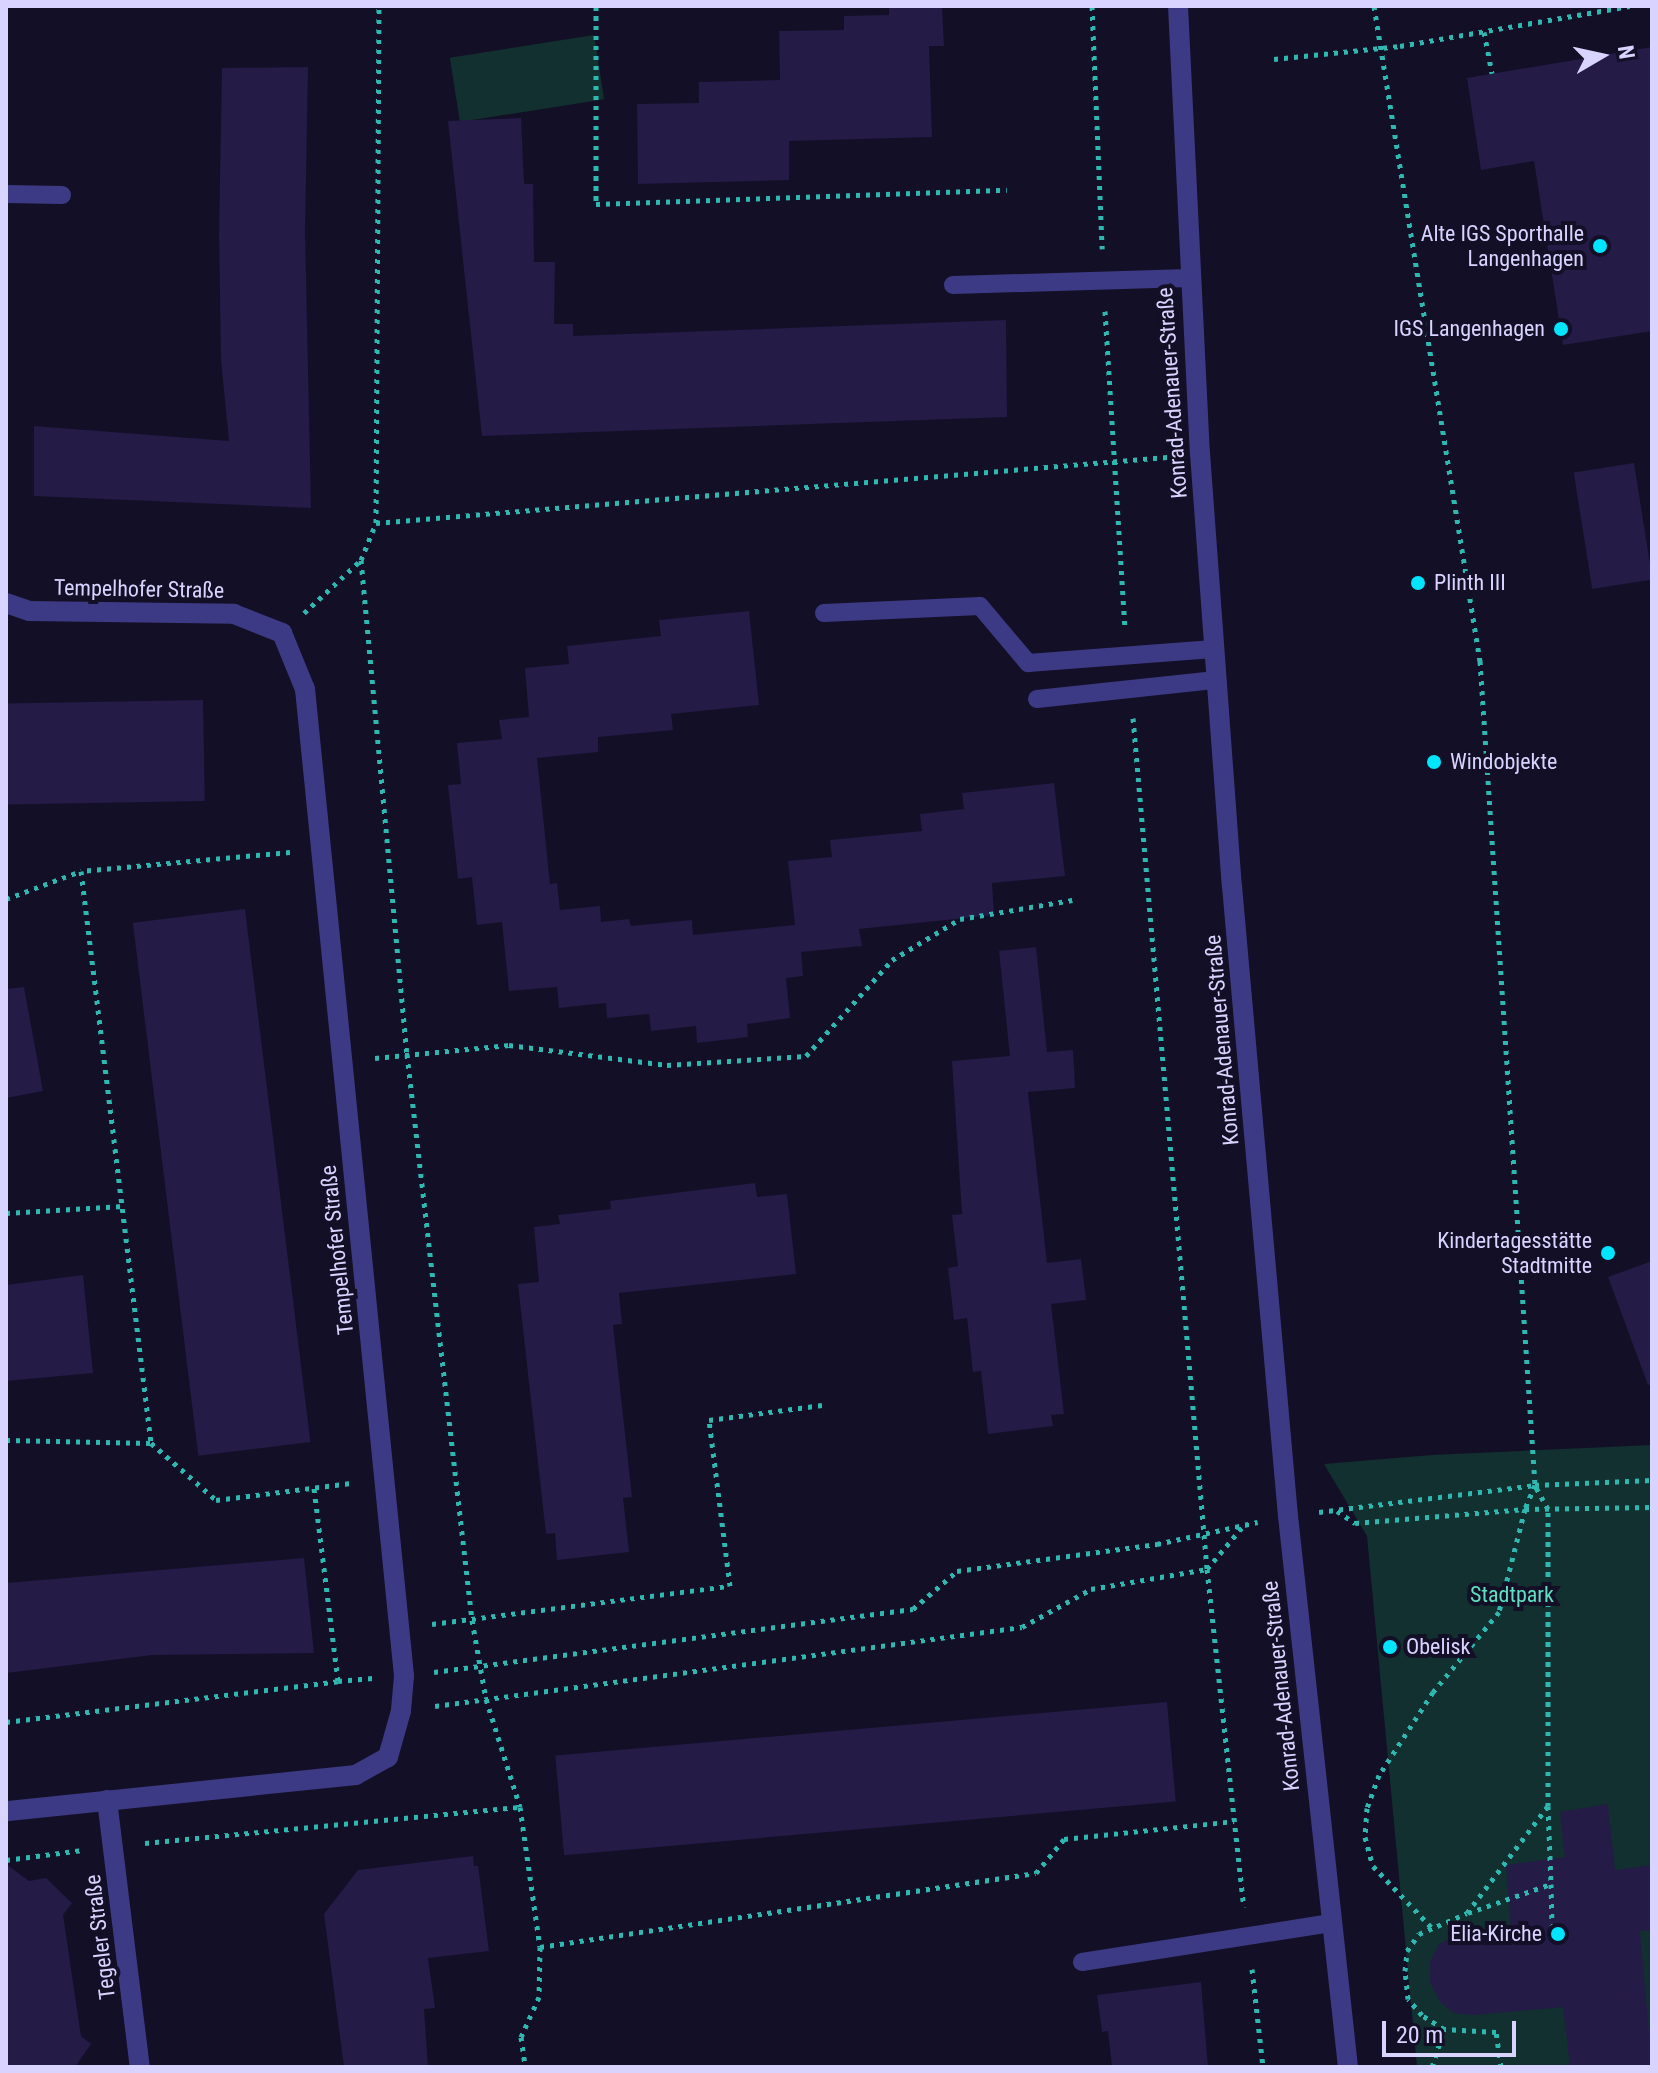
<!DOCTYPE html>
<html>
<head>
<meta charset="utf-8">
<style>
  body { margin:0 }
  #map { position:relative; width:1658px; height:2073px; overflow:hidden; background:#130f26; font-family:"Roboto Condensed",sans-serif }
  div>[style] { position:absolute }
  .green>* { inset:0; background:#12302f; transform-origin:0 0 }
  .building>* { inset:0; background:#241b47; transform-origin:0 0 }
  .path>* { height:5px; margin-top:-2.5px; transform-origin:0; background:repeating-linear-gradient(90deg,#2fb8b0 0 4px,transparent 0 10px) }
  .service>* { height:18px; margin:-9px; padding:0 9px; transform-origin:9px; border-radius:9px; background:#3d3a85 }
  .minor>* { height:20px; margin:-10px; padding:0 10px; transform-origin:10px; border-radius:10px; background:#3d3a85 }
  .dots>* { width:22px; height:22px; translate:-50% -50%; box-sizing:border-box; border:4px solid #130f26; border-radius:50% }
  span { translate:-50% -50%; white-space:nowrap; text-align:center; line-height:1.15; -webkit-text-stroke:8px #130f26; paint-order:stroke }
  .poi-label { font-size:22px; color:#d9d4ff }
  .right { translate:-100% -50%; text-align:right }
  .left { translate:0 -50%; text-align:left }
  .street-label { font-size:22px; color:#d9d4ff }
  .park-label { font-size:22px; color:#5fe0c0 }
  .frame { position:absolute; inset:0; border:8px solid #d9d4ff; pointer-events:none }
  .north { position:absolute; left:1562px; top:16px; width:80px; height:80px; -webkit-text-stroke:6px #130f26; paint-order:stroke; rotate:81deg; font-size:22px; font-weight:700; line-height:32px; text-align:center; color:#d9d4ff }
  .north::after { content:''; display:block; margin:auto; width:28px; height:36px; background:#d9d4ff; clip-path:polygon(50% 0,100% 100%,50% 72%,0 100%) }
  .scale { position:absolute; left:1382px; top:2021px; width:134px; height:36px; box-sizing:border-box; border:4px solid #d9d4ff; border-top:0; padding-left:10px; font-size:24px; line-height:28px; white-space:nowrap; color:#d9d4ff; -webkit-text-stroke:6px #130f26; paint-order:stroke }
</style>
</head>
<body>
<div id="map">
  <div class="green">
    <div style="left:594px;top:35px;width:65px;height:146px;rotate:81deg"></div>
    <div style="clip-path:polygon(1652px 1445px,1652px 2067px,1417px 2067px,1367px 1536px,1324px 1464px,1432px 1455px)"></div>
  </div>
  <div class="building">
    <div style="clip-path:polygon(889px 6px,942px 6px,944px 46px,929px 46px,932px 137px,789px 141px,789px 180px,638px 184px,637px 104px,699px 103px,699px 82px,780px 80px,779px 31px,844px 30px,844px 16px,889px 15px)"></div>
    <div style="clip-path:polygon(1652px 47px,1652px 331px,1563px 345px,1534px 161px,1481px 170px,1467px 78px)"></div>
    <div style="clip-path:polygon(308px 67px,305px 231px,311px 508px,34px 496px,34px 426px,229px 441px,221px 360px,219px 233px,222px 68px)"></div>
    <div style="clip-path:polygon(521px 118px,524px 184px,533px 184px,534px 262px,555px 262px,554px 324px,573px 324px,573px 336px,1006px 320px,1007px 417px,482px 436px,448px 121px)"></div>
    <div style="left:1634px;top:463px;width:118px;height:61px;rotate:81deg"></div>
    <div style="clip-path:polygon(749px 611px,759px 705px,671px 714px,673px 730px,598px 737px,598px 752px,537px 758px,550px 884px,557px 883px,560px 910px,600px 906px,601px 922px,629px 919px,631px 926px,692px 920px,693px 935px,795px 925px,788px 861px,832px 857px,830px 840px,922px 831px,920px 814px,964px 809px,962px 793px,1054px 783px,1065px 876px,992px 883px,994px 915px,859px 929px,862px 946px,801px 952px,803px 976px,786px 978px,790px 1018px,747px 1024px,748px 1037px,697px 1043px,696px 1026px,651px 1031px,649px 1014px,607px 1018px,606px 1003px,559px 1008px,557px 987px,509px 991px,502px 922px,477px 925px,472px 877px,458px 879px,448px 785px,461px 784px,457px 743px,502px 739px,499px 720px,529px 717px,525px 668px,569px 664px,567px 646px,661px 636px,659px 620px)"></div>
    <div style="left:203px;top:700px;width:101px;height:197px;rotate:89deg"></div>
    <div style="left:245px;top:909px;width:537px;height:113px;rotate:83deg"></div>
    <div style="clip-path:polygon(1036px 947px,1047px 1052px,1073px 1050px,1075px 1088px,1028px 1092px,1047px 1263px,1081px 1259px,1086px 1300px,1051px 1304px,1064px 1414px,1051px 1415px,1053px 1426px,988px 1434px,981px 1371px,973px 1372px,967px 1318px,954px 1320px,948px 1268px,958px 1266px,952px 1215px,962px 1214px,952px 1061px,1010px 1056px,999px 951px)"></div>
    <div style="clip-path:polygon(24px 987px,43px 1091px,6px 1098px,6px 989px)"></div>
    <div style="clip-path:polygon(755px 1183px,757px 1197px,787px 1194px,796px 1274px,619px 1293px,622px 1324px,613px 1325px,632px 1497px,623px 1498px,629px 1552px,557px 1560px,555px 1533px,546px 1534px,518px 1284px,539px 1282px,534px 1227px,560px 1224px,558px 1215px,611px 1209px,610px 1201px)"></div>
    <div style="clip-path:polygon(1652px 1261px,1652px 1384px,1648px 1385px,1608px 1277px)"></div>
    <div style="clip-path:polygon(83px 1275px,93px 1373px,6px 1381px,6px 1285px)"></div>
    <div style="clip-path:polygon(304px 1558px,314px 1653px,152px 1655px,6px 1673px,6px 1583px)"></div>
    <div style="left:1167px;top:1702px;width:100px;height:614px;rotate:85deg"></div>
    <div style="clip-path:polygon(1608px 1804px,1615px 1870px,1652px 1865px,1652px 1930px,1640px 1931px,1652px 2067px,1570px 2067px,1563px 2007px,1474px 2015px,1454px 2013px,1440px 2002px,1430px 1982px,1430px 1962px,1439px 1944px,1453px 1937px,1511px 1930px,1506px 1865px,1565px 1857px,1560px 1812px)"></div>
    <div style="clip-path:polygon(473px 1856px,474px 1866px,478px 1866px,489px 1951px,428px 1958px,435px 2008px,424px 2009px,428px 2067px,344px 2067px,324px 1914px,358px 1870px)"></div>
    <div style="clip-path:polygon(6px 1864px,29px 1881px,46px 1878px,72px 1903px,63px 1915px,81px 2036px,91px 2044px,75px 2067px,6px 2067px)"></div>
    <div style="clip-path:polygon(1201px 1982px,1208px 2067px,1112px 2067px,1108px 2031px,1102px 2032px,1097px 1995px)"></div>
  </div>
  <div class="path">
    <div style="left:596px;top:6px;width:198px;rotate:90deg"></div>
    <div style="left:596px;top:204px;width:411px;rotate:-2deg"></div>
    <div style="left:1092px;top:6px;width:243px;rotate:87.6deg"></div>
    <div style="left:1374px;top:6px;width:664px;rotate:80.81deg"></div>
    <div style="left:1480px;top:661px;width:826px;rotate:86.18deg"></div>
    <div style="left:1535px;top:1485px;width:26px;rotate:113deg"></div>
    <div style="left:1525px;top:1509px;width:106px;rotate:104.2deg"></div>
    <div style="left:1499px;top:1612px;width:104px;rotate:129.5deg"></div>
    <div style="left:1433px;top:1692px;width:99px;rotate:123deg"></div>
    <div style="left:1379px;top:1775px;width:35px;rotate:110deg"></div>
    <div style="left:1367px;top:1808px;width:29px;rotate:94deg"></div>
    <div style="left:1365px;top:1837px;width:30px;rotate:75deg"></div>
    <div style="left:1373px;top:1866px;width:86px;rotate:46.4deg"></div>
    <div style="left:1484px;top:32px;width:42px;rotate:79deg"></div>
    <div style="left:1274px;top:59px;width:127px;rotate:-5.9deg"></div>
    <div style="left:1400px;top:46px;width:233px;rotate:-9.9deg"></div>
    <div style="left:1105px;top:311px;width:315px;rotate:86.4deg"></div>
    <div style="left:376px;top:523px;width:794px;rotate:-4.77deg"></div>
    <div style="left:361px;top:560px;width:496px;rotate:84.7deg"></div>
    <div style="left:407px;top:1054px;width:570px;rotate:83.45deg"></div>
    <div style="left:472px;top:1620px;width:80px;rotate:80deg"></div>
    <div style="left:486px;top:1699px;width:113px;rotate:72.5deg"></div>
    <div style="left:520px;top:1807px;width:141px;rotate:81.9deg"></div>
    <div style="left:540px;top:1947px;width:50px;rotate:91.1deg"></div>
    <div style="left:539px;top:1997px;width:44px;rotate:114.2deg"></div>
    <div style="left:521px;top:2037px;width:30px;rotate:82deg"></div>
    <div style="left:304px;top:613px;width:78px;rotate:-42.9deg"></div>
    <div style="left:361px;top:560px;width:40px;rotate:-68deg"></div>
    <div style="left:376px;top:523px;width:517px;rotate:-89.67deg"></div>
    <div style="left:1133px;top:718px;width:854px;rotate:85.03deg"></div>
    <div style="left:1207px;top:1569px;width:340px;rotate:83.8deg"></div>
    <div style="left:290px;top:852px;width:210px;rotate:174.8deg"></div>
    <div style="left:81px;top:871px;width:576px;rotate:83.02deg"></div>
    <div style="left:151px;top:1443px;width:86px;rotate:41.2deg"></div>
    <div style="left:216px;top:1500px;width:136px;rotate:-7.2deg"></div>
    <div style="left:6px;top:899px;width:80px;rotate:-20.5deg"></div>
    <div style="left:375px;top:1058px;width:135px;rotate:-5.5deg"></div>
    <div style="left:509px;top:1045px;width:159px;rotate:7.2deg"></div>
    <div style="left:667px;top:1065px;width:139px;rotate:-3.7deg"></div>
    <div style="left:806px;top:1056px;width:129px;rotate:-48.1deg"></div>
    <div style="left:892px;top:960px;width:79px;rotate:-31.1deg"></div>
    <div style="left:960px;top:919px;width:114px;rotate:-9.6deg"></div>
    <div style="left:6px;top:1213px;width:117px;rotate:-3.4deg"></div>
    <div style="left:6px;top:1440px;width:145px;rotate:1.2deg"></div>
    <div style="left:1337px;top:1511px;width:22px;rotate:34deg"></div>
    <div style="left:1355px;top:1523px;width:171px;rotate:-4.7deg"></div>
    <div style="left:1525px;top:1509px;width:127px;rotate:-0.9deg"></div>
    <div style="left:1319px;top:1512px;width:218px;rotate:-7.1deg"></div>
    <div style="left:1535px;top:1485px;width:117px;rotate:-2.4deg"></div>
    <div style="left:432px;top:1624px;width:300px;rotate:-7.3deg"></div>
    <div style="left:730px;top:1586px;width:167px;rotate:-97.2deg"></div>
    <div style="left:709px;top:1420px;width:114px;rotate:-7.6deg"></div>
    <div style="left:434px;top:1672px;width:483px;rotate:-7.5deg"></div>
    <div style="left:913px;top:1609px;width:58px;rotate:-40.8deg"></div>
    <div style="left:957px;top:1571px;width:202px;rotate:-7.7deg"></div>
    <div style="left:1157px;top:1544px;width:103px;rotate:-12.3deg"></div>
    <div style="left:338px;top:1681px;width:35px;rotate:-5deg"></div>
    <div style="left:435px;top:1706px;width:592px;rotate:-7.66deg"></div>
    <div style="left:1022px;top:1627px;width:79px;rotate:-28.8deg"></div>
    <div style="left:1091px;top:1589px;width:118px;rotate:-9.8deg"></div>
    <div style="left:1207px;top:1569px;width:57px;rotate:-49.9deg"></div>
    <div style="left:6px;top:1722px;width:335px;rotate:-7deg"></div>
    <div style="left:338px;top:1681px;width:195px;rotate:-97.1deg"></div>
    <div style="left:1548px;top:1806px;width:78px;rotate:87.8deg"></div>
    <div style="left:145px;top:1843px;width:377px;rotate:-5.5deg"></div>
    <div style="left:6px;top:1860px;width:77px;rotate:-7.5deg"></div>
    <div style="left:1468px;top:1913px;width:88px;rotate:-19.3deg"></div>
    <div style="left:1551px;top:1884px;width:41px;rotate:88.6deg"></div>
    <div style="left:540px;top:1947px;width:501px;rotate:-8.49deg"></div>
    <div style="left:1036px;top:1873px;width:44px;rotate:-50.5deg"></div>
    <div style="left:1064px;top:1839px;width:171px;rotate:-6deg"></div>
    <div style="left:1252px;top:1969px;width:99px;rotate:83.6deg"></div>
    <div style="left:1432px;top:2067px;width:40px;rotate:-72deg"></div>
    <div style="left:1501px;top:2067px;width:35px;rotate:-98deg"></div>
    <div style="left:1496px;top:2032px;width:52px;rotate:-176.7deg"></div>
    <div style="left:1444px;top:2029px;width:26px;rotate:-148deg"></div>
    <div style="left:1422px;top:2015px;width:21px;rotate:-131deg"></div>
    <div style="left:1408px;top:1999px;width:28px;rotate:-96deg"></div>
    <div style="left:1405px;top:1971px;width:20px;rotate:-84deg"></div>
    <div style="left:1407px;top:1951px;width:21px;rotate:-55deg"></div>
    <div style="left:1419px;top:1934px;width:52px;rotate:-23.6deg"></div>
    <div style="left:1467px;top:1913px;width:134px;rotate:-52.9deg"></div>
    <div style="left:1548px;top:1806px;width:297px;rotate:-90deg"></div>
    <div style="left:1548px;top:1509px;width:26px;rotate:-119deg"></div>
  </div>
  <div class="service">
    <div style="left:6px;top:194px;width:56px;rotate:1deg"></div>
    <div style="left:953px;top:285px;width:236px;rotate:-1.7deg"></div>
    <div style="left:824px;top:613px;width:156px;rotate:-2.6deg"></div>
    <div style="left:980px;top:606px;width:75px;rotate:49.9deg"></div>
    <div style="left:1028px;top:663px;width:186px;rotate:-4.3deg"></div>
    <div style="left:1037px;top:699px;width:180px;rotate:-6.1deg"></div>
    <div style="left:1082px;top:1962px;width:252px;rotate:-8.9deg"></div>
  </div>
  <div class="minor">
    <div style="left:1178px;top:6px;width:448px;rotate:87.2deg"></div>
    <div style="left:1200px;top:453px;width:434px;rotate:85.8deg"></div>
    <div style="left:1232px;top:886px;width:632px;rotate:84.92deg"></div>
    <div style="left:1288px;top:1516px;width:554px;rotate:83.79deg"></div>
    <div style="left:6px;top:603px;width:24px;rotate:19deg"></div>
    <div style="left:29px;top:611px;width:205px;rotate:0.8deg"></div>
    <div style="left:234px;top:614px;width:52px;rotate:21.6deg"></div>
    <div style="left:282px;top:633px;width:61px;rotate:67.7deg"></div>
    <div style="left:305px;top:689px;width:992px;rotate:84.27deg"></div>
    <div style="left:404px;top:1676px;width:35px;rotate:95deg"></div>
    <div style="left:401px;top:1711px;width:48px;rotate:105.8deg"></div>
    <div style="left:388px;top:1757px;width:37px;rotate:151deg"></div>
    <div style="left:356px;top:1775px;width:352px;rotate:174.1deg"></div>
    <div style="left:107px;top:1800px;width:269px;rotate:83deg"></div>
  </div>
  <div class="dots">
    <div style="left:1600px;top:246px;background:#00e5ff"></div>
    <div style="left:1561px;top:329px;background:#00e5ff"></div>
    <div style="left:1418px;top:583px;background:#00e5ff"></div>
    <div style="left:1434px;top:762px;background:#00e5ff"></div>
    <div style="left:1608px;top:1253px;background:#00e5ff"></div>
    <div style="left:1390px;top:1647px;background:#00e5ff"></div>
    <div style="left:1558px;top:1934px;background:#00e5ff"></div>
  </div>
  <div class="poi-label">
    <span class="right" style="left:1584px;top:246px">Alte IGS Sporthalle<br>Langenhagen</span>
    <span class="right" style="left:1545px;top:329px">IGS Langenhagen</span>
    <span class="left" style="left:1434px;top:583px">Plinth III</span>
    <span class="left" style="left:1450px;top:762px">Windobjekte</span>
    <span class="right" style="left:1592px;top:1253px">Kindertagesstätte<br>Stadtmitte</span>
    <span class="left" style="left:1406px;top:1647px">Obelisk</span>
    <span class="right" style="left:1542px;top:1934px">Elia-Kirche</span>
  </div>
  <div class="street-label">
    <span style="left:1172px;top:393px;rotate:-94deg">Konrad-Adenauer-Straße</span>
    <span style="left:139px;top:589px;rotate:1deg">Tempelhofer Straße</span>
    <span style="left:1222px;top:1040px;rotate:-95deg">Konrad-Adenauer-Straße</span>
    <span style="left:337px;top:1250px;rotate:-96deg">Tempelhofer Straße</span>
    <span style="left:1281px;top:1686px;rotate:-96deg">Konrad-Adenauer-Straße</span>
    <span style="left:100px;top:1937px;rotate:-97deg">Tegeler Straße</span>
  </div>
  <div class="park-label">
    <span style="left:1512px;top:1595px">Stadtpark</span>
  </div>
  <div class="frame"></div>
  <div class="north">N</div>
  <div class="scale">20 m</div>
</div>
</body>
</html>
